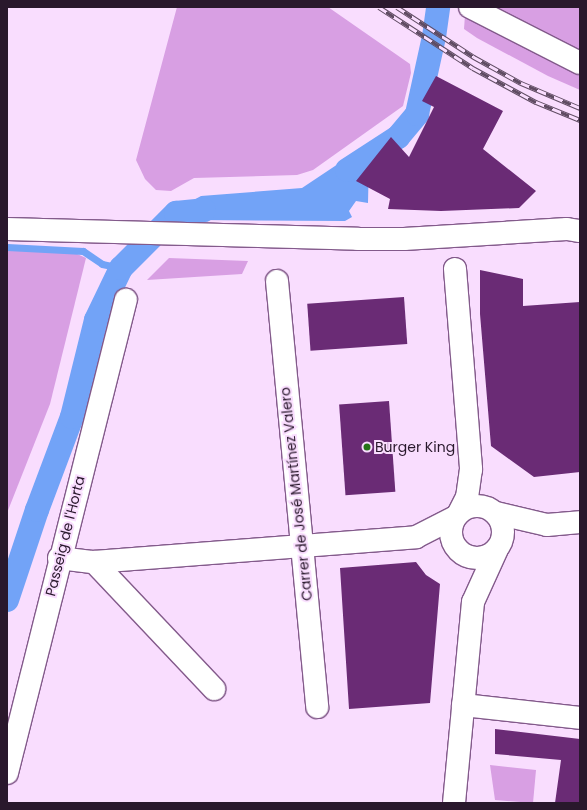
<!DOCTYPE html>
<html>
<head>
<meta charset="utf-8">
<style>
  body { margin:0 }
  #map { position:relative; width:587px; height:810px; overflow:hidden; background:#f9ddfe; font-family:Poppins,sans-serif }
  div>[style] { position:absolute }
  .green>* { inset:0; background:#d89fe3 }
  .water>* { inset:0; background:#72a3f7 }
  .stream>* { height:7px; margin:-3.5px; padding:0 3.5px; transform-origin:3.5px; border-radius:3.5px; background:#72a3f7 }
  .canal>* { height:24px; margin:-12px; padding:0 12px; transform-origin:12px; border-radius:12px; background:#72a3f7 }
  .building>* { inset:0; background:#6a2b75; transform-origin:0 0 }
  .roads { filter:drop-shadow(1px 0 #835a8b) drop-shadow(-1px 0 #835a8b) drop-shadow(0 1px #835a8b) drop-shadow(0 -1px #835a8b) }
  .minor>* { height:22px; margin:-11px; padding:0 11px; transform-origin:11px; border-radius:11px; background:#fff }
  .minor>.ring { margin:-11px; padding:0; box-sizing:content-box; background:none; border:22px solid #fff; border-radius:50% }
  .rail>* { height:4.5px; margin-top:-2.25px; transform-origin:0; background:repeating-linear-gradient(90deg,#f9ddfe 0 9px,#604c63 0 18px); box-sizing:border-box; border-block:1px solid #604c63 }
  .dots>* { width:11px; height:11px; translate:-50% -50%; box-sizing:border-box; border:2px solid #f9ddfe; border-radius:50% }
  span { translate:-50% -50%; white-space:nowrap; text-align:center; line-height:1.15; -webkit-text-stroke:4px #f9ddfe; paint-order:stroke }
  .poi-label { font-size:14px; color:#29182c }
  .left { translate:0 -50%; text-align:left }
  .street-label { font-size:14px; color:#29182c }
  .frame { position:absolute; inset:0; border:8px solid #29182c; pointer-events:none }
</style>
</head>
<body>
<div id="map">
  <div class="green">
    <div style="clip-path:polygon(177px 7px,328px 7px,410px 64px,411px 73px,403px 106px,313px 170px,297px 175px,194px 178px,171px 191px,156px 190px,145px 179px,136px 160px)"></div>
    <div style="clip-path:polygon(490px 7px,580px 7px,580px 52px)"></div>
    <div style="clip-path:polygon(465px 15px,580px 76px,580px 90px,548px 76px,477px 38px,464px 29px)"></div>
    <div style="clip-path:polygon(7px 250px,75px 253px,86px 258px,50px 404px,7px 513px)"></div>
    <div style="clip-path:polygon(169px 258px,248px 261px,242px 274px,147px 280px)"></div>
    <div style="clip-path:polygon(490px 765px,536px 770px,533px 803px,495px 800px)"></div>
  </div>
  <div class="water">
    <div style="clip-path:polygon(368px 144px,374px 152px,369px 158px,368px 203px,356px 201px,349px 211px,352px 217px,345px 221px,198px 220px,166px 215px,201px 196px,302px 188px)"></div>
  </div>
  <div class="stream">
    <div style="left:7px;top:247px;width:76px;rotate:3deg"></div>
    <div style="left:83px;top:251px;width:23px;rotate:34deg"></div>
    <div style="left:102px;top:264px;width:19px;rotate:12deg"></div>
  </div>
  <div class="canal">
    <div style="left:347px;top:170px;width:61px;rotate:-32.9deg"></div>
    <div style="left:398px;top:137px;width:30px;rotate:-50deg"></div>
    <div style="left:417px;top:114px;width:79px;rotate:-77.6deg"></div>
    <div style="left:434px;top:37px;width:30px;rotate:-82deg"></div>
    <div style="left:7px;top:600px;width:95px;rotate:-71.6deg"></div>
    <div style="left:37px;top:510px;width:99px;rotate:-69.4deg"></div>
    <div style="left:72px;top:417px;width:100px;rotate:-76.1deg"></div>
    <div style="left:96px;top:320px;width:58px;rotate:-64.3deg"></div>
    <div style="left:121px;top:268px;width:78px;rotate:-45deg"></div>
    <div style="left:176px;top:213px;width:28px;rotate:-6deg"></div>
  </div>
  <div class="building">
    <div style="clip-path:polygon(436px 76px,503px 111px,483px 149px,536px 191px,519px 208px,441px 211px,388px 209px,390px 199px,356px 181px,391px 137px,409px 157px,434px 107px,422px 101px)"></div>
    <div style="clip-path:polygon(480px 270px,523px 279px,523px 306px,580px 302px,580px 472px,534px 477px,491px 446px,480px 314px)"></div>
    <div style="left:404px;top:297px;width:47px;height:97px;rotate:86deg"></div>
    <div style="left:389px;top:401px;width:91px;height:50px;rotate:86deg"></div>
    <div style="clip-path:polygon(416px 562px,426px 575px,440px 584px,430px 703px,349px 709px,340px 568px)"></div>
    <div style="clip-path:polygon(495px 729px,580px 739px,580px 803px,555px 803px,561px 760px,495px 754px)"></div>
  </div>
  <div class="roads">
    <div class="minor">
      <div style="left:470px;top:7px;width:123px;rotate:27deg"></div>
      <div style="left:7px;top:229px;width:351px;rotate:1.6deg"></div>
      <div style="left:358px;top:239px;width:46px"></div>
      <div style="left:404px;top:239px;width:163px;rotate:-3.5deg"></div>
      <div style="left:567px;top:229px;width:13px;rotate:9deg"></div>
      <div style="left:455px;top:269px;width:201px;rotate:85.4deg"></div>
      <div style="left:471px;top:469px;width:28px;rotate:98deg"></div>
      <div style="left:467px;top:497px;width:16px;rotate:117deg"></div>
      <div style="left:277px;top:281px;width:428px;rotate:84.6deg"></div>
      <div class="ring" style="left:451px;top:506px;width:30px;height:30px"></div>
      <div style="left:496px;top:513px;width:52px;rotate:13.2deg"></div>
      <div style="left:547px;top:525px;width:33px;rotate:-5deg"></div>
      <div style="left:59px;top:558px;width:35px;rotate:7deg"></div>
      <div style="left:94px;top:562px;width:323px;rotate:-4.4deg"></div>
      <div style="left:416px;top:537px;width:44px;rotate:-27.1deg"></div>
      <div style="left:94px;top:562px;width:175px;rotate:46.6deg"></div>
      <div style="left:463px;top:705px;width:118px;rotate:6.3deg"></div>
      <div style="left:7px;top:773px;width:488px;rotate:-75.9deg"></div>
      <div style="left:454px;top:803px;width:202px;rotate:-84.6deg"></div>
      <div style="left:473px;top:602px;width:58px;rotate:-65.6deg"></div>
    </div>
  </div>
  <div class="rail">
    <div style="left:379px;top:7px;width:112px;rotate:33deg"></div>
    <div style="left:473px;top:68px;width:72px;rotate:28.4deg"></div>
    <div style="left:536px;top:102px;width:48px;rotate:22.2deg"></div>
    <div style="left:397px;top:7px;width:92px;rotate:33deg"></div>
    <div style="left:474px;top:57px;width:54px;rotate:29deg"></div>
    <div style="left:521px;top:83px;width:64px;rotate:23deg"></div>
  </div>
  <div class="dots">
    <div style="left:367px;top:447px;background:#257218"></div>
  </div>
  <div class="poi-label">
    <span class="left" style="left:375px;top:447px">Burger King</span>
  </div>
  <div class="street-label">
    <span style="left:296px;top:494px;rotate:-96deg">Carrer de José Martínez Valero</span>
    <span style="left:65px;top:536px;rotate:-76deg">Passeig de l'Horta</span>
  </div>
  <div class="frame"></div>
</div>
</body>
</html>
